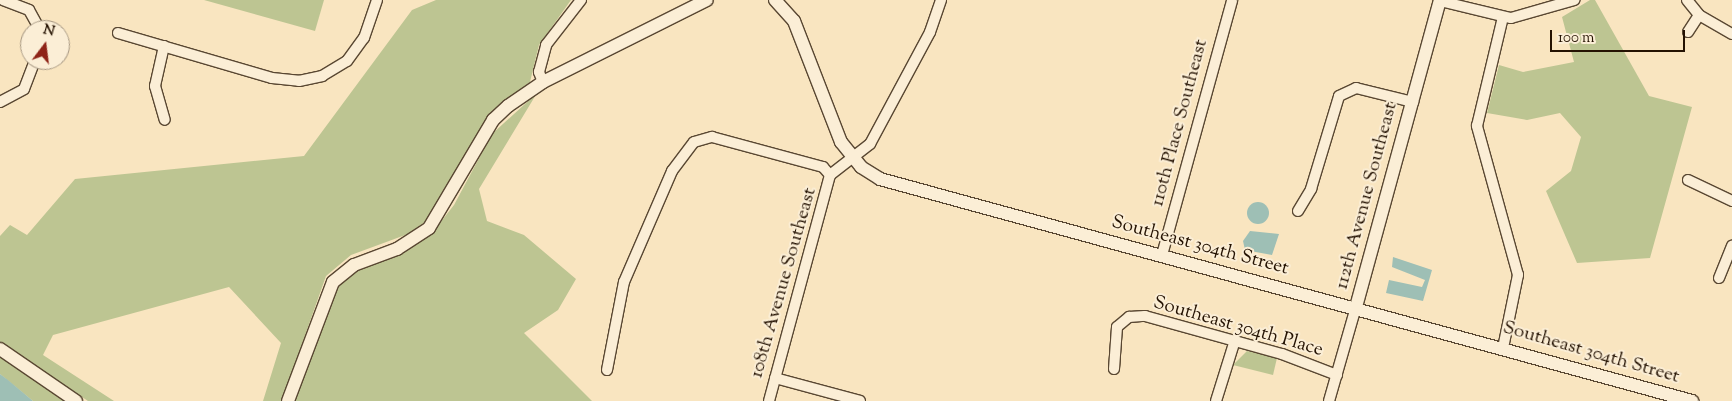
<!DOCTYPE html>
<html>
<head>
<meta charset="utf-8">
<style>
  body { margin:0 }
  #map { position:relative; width:1732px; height:401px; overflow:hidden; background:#f9e5c0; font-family:"Sorts Mill Goudy",serif }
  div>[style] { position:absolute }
  .green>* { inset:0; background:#bdc592 }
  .water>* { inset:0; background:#9ebfb5 }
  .round { border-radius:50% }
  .roads { filter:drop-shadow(1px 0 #594732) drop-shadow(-1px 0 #594732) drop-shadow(0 1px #594732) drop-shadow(0 -1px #594732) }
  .minor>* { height:10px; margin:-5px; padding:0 5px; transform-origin:5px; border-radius:5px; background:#fbeed6 }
  .tertiary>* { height:12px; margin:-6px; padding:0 6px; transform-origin:6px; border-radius:6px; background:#fbeed6 }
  span { translate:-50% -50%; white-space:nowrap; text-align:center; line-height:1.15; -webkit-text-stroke:4px #fbeed6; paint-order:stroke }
  .street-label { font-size:19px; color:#241202 }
  .north { position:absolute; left:20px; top:20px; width:50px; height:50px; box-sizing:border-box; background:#fbeed6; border:1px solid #a59681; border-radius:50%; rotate:15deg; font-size:14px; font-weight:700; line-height:20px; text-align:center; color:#241202 }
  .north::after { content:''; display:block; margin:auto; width:18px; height:22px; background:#8f2418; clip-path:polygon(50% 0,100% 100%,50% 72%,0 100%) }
  .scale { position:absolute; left:1550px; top:30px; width:135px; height:22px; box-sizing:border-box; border:2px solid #241202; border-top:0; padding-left:6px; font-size:15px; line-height:18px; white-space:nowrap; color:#241202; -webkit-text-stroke:4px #fbeed6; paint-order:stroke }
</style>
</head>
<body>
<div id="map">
  <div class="green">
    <div style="clip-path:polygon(204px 0,324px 0,315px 31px)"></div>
    <div style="clip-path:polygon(436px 0,571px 0,539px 45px,530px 82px,501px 105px,429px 219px,408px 234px,351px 255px,326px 276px,282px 401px,263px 401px,281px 343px,229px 287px,53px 335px,43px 355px,114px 401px,88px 401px,0 342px,0 236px,10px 225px,27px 235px,75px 179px,304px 156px,412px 10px)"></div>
    <div style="clip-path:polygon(1590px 0,1595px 0,1649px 96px,1692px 107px,1650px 258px,1577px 263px,1546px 191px,1571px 171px,1581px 137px,1560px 113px,1527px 120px,1487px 113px,1499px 65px,1523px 72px,1574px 62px,1562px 17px)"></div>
    <div style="clip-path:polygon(537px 93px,479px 189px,487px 221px,524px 235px,576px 279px,558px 310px,524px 333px,592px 401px,295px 401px,333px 289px,352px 272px,402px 254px,432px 233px,454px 205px,492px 134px)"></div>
    <div style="clip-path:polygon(1247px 351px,1277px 358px,1273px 375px,1233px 365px)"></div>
    <div style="clip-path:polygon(0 352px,71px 401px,33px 401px,0 374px)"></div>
  </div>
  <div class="water">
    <div class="round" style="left:1247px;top:202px;width:22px;height:22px"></div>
    <div style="clip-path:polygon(1250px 231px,1279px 234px,1272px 255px,1245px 250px,1243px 241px)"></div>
    <div style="clip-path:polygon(1393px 257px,1432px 270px,1423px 301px,1386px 293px,1389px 280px,1422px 287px,1425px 280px,1392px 267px)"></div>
    <div style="clip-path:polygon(0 374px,8px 380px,33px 401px,0 401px)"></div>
  </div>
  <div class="roads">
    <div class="minor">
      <div style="left:3px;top:0;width:28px;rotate:21deg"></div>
      <div style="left:29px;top:10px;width:23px;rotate:61deg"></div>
      <div style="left:1687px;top:0;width:19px;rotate:51deg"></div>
      <div style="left:1699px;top:15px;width:38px;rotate:30deg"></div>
      <div style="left:1440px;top:1px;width:73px;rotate:13.5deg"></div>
      <div style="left:1511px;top:18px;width:66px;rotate:-15.9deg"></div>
      <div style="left:1688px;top:32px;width:20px;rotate:-57deg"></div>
      <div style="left:118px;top:33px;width:160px;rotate:16.3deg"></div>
      <div style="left:272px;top:78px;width:27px;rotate:6deg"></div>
      <div style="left:299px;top:81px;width:24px;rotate:-12deg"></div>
      <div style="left:322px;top:76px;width:29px;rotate:-31deg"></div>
      <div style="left:347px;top:61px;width:29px;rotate:-54deg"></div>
      <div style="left:364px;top:38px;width:40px;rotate:-71.1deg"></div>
      <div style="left:164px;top:46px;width:41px;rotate:102.7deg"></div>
      <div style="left:155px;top:86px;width:35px;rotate:74deg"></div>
      <div style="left:543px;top:82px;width:11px;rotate:-112deg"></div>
      <div style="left:539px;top:72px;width:28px;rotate:-75deg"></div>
      <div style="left:546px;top:45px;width:57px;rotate:-52.1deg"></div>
      <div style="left:0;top:102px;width:27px;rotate:-28deg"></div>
      <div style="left:24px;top:89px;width:31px;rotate:-69deg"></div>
      <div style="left:830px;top:175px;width:51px;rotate:-37.8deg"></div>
      <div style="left:870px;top:144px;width:127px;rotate:-61.8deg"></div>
      <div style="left:930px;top:32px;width:34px;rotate:-71deg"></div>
      <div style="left:1688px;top:180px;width:49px;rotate:25.5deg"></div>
      <div style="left:1298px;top:211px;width:26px;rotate:-59deg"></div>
      <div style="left:1311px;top:189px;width:97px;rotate:-73.2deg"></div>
      <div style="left:1339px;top:96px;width:19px;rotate:-25deg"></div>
      <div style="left:1356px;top:88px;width:59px;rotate:13.8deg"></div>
      <div style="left:1162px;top:255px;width:264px;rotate:-74.6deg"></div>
      <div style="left:1719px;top:278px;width:35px;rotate:-68deg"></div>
      <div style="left:1503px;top:348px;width:75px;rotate:-78.4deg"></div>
      <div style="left:1518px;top:275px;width:155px;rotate:-105.4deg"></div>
      <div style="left:1477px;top:126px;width:112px;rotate:-76.6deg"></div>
      <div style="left:1114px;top:369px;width:42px;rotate:-85.9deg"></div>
      <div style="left:1117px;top:327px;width:16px;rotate:-40deg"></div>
      <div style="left:1129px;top:317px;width:16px;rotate:-4deg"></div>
      <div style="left:1145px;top:316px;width:142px;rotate:15.5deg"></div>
      <div style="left:1282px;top:354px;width:59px;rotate:20.9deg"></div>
      <div style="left:607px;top:370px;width:90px;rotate:-79.1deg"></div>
      <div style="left:624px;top:282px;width:121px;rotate:-66.6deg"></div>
      <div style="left:672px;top:171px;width:36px;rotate:-53deg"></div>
      <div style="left:694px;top:142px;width:19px;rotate:-16deg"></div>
      <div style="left:712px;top:137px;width:115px;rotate:15.1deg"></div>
      <div style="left:823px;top:167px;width:11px;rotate:49deg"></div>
      <div style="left:775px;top:378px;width:88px;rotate:15.1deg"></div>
      <div style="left:769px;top:401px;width:234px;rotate:-74.9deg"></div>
      <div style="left:1216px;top:401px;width:64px;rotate:-72.7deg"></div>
      <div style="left:1329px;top:401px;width:98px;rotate:-74deg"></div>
    </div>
    <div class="tertiary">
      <div style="left:775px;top:0;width:28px;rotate:48deg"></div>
      <div style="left:794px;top:21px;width:130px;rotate:68.8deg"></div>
      <div style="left:841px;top:142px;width:32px;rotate:51deg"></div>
      <div style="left:861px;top:167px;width:22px;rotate:32deg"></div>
      <div style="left:880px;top:179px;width:842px;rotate:15.29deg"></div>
      <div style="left:1356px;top:307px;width:318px;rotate:-74.7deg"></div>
      <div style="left:0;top:349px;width:92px;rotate:34.4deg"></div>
      <div style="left:288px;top:401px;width:127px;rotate:-69.3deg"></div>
      <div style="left:333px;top:282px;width:27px;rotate:-39deg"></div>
      <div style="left:354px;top:265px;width:46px;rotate:-20.4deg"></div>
      <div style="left:397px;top:249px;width:38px;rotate:-33deg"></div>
      <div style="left:429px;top:228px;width:126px;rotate:-59.3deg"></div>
      <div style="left:493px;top:120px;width:21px;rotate:-43deg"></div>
      <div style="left:508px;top:106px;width:42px;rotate:-34.4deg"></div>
      <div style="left:543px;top:82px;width:183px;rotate:-26.6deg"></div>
    </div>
  </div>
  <div class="street-label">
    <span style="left:1180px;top:123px;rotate:-75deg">110th Place Southeast</span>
    <span style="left:1367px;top:196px;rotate:-75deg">112th Avenue Southeast</span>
    <span style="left:1200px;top:246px;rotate:15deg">Southeast 304th Street</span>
    <span style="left:784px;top:283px;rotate:-74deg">108th Avenue Southeast</span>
    <span style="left:1238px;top:327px;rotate:16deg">Southeast 304th Place</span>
    <span style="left:1591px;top:353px;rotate:16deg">Southeast 304th Street</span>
  </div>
  <div class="north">N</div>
  <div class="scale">100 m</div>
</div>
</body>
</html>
